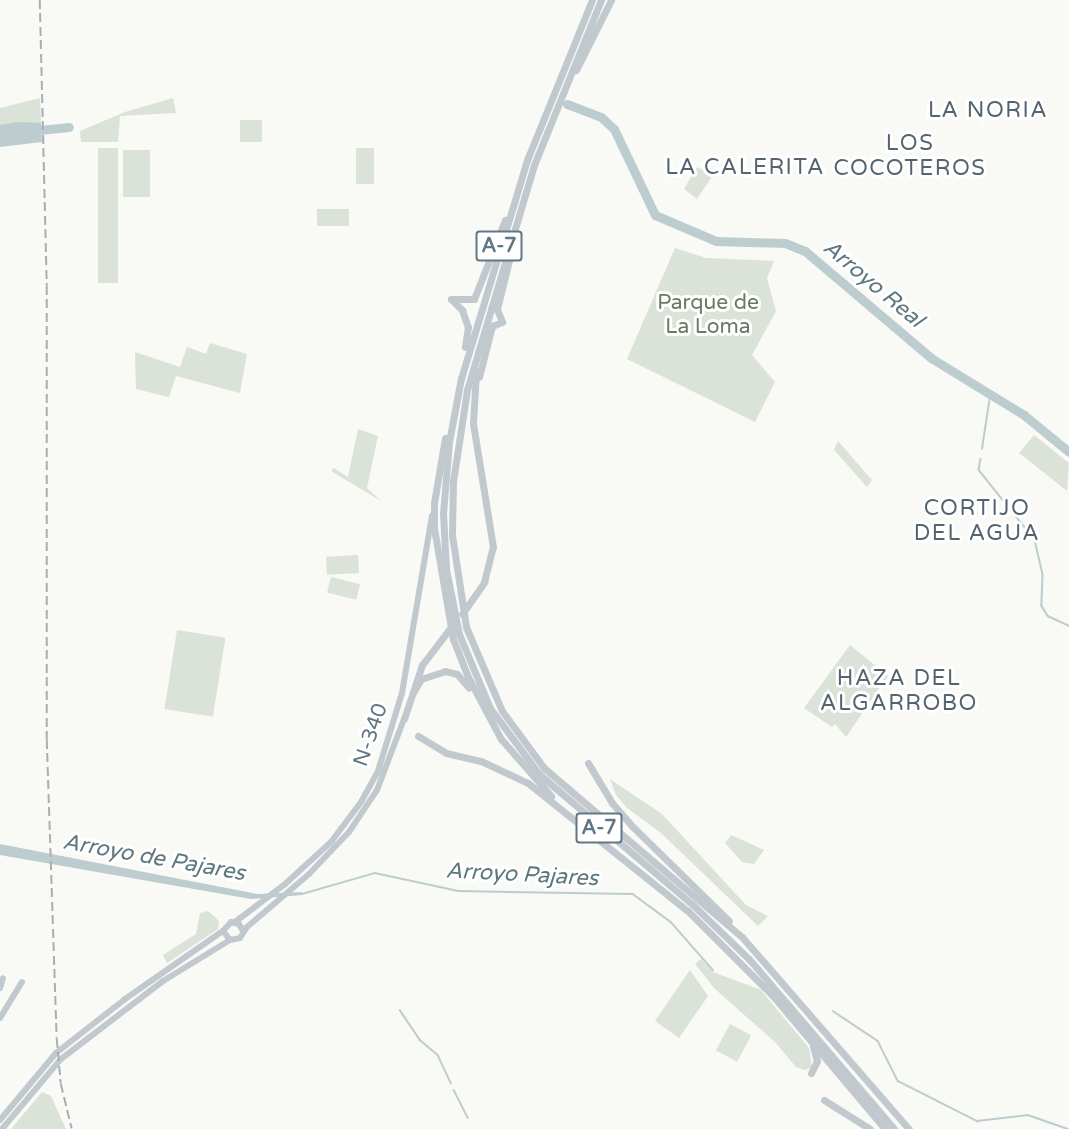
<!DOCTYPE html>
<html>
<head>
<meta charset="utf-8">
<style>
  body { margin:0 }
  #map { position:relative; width:1069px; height:1129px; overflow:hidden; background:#f9f9f6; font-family:"Varela Round",sans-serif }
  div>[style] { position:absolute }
  .green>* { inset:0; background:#dbe2d7; transform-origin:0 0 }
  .water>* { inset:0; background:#bdcccf }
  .stream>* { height:1.5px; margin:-0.75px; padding:0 0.75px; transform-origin:0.75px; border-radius:0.75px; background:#bdcccf }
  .river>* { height:9px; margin:-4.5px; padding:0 4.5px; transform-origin:4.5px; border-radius:4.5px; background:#bdcccf }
  .primary>* { height:6px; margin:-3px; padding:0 3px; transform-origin:3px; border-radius:3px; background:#c1c9cf }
  .motorway>* { height:7px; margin:-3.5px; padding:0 3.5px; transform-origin:3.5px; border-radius:3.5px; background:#c1c9cf }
  .rail>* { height:1.5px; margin-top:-0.75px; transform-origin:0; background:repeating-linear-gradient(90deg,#a6afb4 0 9px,transparent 0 13.5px) }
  span { translate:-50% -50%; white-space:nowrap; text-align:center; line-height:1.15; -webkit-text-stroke:6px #fff; paint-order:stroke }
  .shield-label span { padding:2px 4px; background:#fff; border:2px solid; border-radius:4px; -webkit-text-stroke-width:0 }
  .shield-label { font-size:20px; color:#617785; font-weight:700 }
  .park-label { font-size:21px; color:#677b61 }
  .street-label { font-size:21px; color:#617785 }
  .neighbourhood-label { font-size:22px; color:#54646f; letter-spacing:1.5px }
  .water-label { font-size:22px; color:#5c777e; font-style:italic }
</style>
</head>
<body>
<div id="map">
  <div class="green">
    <div style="clip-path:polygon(40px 98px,41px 123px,0 125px,0 108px)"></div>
    <div style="clip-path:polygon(173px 98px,176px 113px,120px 116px,118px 142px,81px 142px,80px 131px,125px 112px)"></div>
    <div style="left:240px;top:120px;width:22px;height:22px"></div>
    <div style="left:98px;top:148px;width:20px;height:135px"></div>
    <div style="left:356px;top:148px;width:18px;height:36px"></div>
    <div style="left:123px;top:150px;width:27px;height:47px"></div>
    <div style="clip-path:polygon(697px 167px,713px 175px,697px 199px,684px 189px)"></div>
    <div style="left:349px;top:209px;width:17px;height:32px;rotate:90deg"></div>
    <div style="clip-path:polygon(675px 248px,706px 258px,774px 261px,767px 278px,776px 311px,752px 355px,775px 382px,755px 422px,627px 359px)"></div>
    <div style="clip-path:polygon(210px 343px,247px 354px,240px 393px,176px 376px,169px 397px,136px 389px,135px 352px,180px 367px,187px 347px,206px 354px)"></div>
    <div style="clip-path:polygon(358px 429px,378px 436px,367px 488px,381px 501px,331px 471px,334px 468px,348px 477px)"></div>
    <div style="clip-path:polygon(1034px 435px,1069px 463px,1067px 491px,1019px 453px)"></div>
    <div style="clip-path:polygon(838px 441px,872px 480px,867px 487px,834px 450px)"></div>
    <div style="left:358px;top:555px;width:18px;height:32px;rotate:87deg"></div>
    <div style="left:331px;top:577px;width:30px;height:16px;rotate:14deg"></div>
    <div style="left:177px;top:630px;width:49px;height:80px;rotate:9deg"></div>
    <div style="clip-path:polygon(850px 645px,888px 676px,846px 737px,835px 724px,832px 727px,804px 708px)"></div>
    <div style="clip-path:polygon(610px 779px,662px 814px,746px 905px,768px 916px,758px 926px,661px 833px,627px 808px,616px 795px)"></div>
    <div style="clip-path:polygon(731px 835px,764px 850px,754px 864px,742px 862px,725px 843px)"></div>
    <div style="clip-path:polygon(208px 911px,219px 921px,218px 929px,167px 963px,163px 955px,196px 934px,200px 913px)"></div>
    <div style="clip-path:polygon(701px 959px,713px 972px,761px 990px,809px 1048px,812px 1067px,805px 1070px,796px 1067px,775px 1042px,715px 989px,695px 964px)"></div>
    <div style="clip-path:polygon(690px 970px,708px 996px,679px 1038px,655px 1021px)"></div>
    <div style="left:730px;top:1024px;width:24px;height:30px;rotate:28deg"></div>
    <div style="clip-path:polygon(42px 1092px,51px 1096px,66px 1129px,11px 1129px)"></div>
  </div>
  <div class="water">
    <div style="clip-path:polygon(17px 122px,41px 123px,42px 142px,0 147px,0 125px)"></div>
    <div style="clip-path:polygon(0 844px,257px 894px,302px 892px,303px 895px,251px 899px,0 855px)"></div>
  </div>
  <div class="stream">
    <div style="left:982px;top:449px;width:54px;rotate:-81.4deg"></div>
    <div style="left:981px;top:459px;width:11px;rotate:100deg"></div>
    <div style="left:979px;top:470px;width:90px;rotate:51.3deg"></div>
    <div style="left:1035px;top:540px;width:35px;rotate:77deg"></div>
    <div style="left:1043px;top:574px;width:32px;rotate:92deg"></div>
    <div style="left:1042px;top:606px;width:12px;rotate:59deg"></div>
    <div style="left:1048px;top:616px;width:23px;rotate:25deg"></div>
    <div style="left:302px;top:894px;width:76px;rotate:-16deg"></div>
    <div style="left:375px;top:873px;width:85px;rotate:12.2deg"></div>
    <div style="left:458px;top:891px;width:175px;rotate:1deg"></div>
    <div style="left:633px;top:894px;width:47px;rotate:36.4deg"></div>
    <div style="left:671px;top:922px;width:64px;rotate:48.8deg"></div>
    <div style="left:400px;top:1010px;width:36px;rotate:56deg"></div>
    <div style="left:420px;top:1040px;width:23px;rotate:40deg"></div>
    <div style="left:438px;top:1055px;width:31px;rotate:65deg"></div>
    <div style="left:833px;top:1011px;width:54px;rotate:33.7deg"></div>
    <div style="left:878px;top:1041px;width:45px;rotate:63.4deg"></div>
    <div style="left:898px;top:1081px;width:89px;rotate:26.9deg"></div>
    <div style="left:977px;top:1121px;width:51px;rotate:-6.7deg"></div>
    <div style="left:1028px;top:1115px;width:42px;rotate:19.3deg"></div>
    <div style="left:454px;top:1090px;width:31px;rotate:63deg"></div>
  </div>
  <div class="river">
    <div style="left:567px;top:104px;width:36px;rotate:21deg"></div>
    <div style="left:601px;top:117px;width:18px;rotate:43deg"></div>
    <div style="left:614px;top:129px;width:95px;rotate:64.5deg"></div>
    <div style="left:655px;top:215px;width:66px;rotate:23.1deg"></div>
    <div style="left:716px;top:241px;width:69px;rotate:1.7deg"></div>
    <div style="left:785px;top:243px;width:22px;rotate:22deg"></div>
    <div style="left:805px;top:251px;width:165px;rotate:40.3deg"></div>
    <div style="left:931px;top:358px;width:109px;rotate:31.5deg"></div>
    <div style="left:1024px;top:415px;width:58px;rotate:39.4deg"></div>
    <div style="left:30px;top:131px;width:39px;rotate:-6deg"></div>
  </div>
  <div class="primary">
    <div style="left:235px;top:922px;width:61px;rotate:-37.1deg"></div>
    <div style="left:284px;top:885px;width:64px;rotate:-42.5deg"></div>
    <div style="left:331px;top:842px;width:50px;rotate:-53.1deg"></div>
    <div style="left:361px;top:802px;width:35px;rotate:-61deg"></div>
    <div style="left:378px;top:771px;width:82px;rotate:-72.9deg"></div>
    <div style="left:402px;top:693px;width:180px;rotate:-80.4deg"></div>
    <div style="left:243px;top:931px;width:8px;rotate:-120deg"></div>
    <div style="left:239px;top:924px;width:8px;rotate:-166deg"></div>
    <div style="left:231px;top:922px;width:12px;rotate:132deg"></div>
    <div style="left:223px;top:931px;width:11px;rotate:52deg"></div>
    <div style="left:230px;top:940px;width:10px;rotate:-11deg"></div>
    <div style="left:240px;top:938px;width:13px;rotate:-58deg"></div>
    <div style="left:247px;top:927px;width:82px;rotate:-40.5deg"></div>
    <div style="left:309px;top:874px;width:58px;rotate:-46.4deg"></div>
    <div style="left:349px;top:832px;width:50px;rotate:-56.3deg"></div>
    <div style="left:377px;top:790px;width:76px;rotate:-69.2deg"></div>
    <div style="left:0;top:988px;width:10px;rotate:-73deg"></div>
    <div style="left:0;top:1018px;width:42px;rotate:-58.6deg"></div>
    <div style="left:0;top:1120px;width:87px;rotate:-50.1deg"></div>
    <div style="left:56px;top:1053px;width:88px;rotate:-38deg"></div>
    <div style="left:125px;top:999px;width:119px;rotate:-34.8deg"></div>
    <div style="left:2px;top:1129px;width:92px;rotate:-49.9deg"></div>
    <div style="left:61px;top:1059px;width:128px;rotate:-37.4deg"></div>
    <div style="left:163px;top:981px;width:79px;rotate:-31.5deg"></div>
  </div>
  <div class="motorway">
    <div style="left:592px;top:0;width:173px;rotate:112.1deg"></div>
    <div style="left:527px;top:160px;width:228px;rotate:106.8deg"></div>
    <div style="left:461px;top:378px;width:65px;rotate:100.6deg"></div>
    <div style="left:449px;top:442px;width:71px;rotate:94.8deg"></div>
    <div style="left:443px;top:513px;width:56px;rotate:86.9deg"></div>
    <div style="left:446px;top:569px;width:66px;rotate:78.7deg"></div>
    <div style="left:459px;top:634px;width:80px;rotate:67.3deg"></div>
    <div style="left:490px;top:708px;width:82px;rotate:53.4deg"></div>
    <div style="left:539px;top:774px;width:202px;rotate:40.4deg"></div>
    <div style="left:693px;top:905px;width:78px;rotate:44deg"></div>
    <div style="left:749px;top:959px;width:223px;rotate:49.5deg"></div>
    <div style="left:601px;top:0;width:178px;rotate:112.1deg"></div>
    <div style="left:534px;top:165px;width:235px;rotate:106.6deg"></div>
    <div style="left:467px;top:390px;width:92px;rotate:98.7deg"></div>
    <div style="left:453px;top:481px;width:54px;rotate:91.1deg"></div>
    <div style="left:452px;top:535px;width:93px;rotate:81.3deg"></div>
    <div style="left:466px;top:627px;width:91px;rotate:66.8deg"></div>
    <div style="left:502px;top:711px;width:71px;rotate:53.6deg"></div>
    <div style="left:544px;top:768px;width:260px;rotate:40.5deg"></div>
    <div style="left:742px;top:937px;width:254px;rotate:49deg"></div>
    <div style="left:576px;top:70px;width:78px;rotate:-63.4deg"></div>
    <div style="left:451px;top:299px;width:23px"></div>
    <div style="left:474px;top:299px;width:85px;rotate:-68.6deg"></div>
    <div style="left:451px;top:299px;width:16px;rotate:45deg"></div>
    <div style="left:462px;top:310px;width:18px;rotate:71deg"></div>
    <div style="left:468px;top:327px;width:20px;rotate:99deg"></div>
    <div style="left:479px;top:377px;width:53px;rotate:-75.7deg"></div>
    <div style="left:492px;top:326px;width:11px;rotate:-22deg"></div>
    <div style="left:502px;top:322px;width:14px;rotate:-111deg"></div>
    <div style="left:497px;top:309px;width:71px;rotate:-76.2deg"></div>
    <div style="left:445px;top:438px;width:66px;rotate:99.6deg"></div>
    <div style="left:434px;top:503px;width:25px;rotate:90deg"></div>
    <div style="left:434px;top:528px;width:113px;rotate:80.3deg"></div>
    <div style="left:453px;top:639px;width:41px;rotate:68.5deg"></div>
    <div style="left:468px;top:677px;width:70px;rotate:62deg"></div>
    <div style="left:501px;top:739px;width:76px;rotate:48.7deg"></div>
    <div style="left:462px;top:614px;width:39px;rotate:-55deg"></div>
    <div style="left:484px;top:582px;width:36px;rotate:-76deg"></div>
    <div style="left:493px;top:547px;width:126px;rotate:-99.2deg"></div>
    <div style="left:473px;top:423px;width:51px;rotate:-86.6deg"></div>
    <div style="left:414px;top:691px;width:14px;rotate:-60deg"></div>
    <div style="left:421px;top:679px;width:25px;rotate:-18deg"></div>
    <div style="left:445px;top:671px;width:12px;rotate:14deg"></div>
    <div style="left:457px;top:674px;width:18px;rotate:49deg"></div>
    <div style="left:404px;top:719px;width:57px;rotate:-71.6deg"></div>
    <div style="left:422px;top:665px;width:48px;rotate:-52.7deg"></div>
    <div style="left:418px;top:736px;width:33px;rotate:31deg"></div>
    <div style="left:446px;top:753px;width:36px;rotate:13deg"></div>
    <div style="left:481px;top:761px;width:52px;rotate:25.1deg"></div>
    <div style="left:528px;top:783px;width:205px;rotate:38.7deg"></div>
    <div style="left:688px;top:911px;width:120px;rotate:45deg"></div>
    <div style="left:773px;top:996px;width:174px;rotate:49.9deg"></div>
    <div style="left:588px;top:763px;width:47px;rotate:59deg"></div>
    <div style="left:612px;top:803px;width:32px;rotate:49deg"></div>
    <div style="left:633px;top:827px;width:134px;rotate:44.4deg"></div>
    <div style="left:811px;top:1073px;width:13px;rotate:-63deg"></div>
    <div style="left:817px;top:1061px;width:16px;rotate:-105deg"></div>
    <div style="left:824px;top:1100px;width:54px;rotate:32.2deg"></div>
  </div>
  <div class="rail">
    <div style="left:40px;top:0;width:286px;rotate:88.6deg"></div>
    <div style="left:47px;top:286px;width:454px;rotate:90deg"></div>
    <div style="left:47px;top:740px;width:299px;rotate:88.1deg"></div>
    <div style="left:57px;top:1039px;width:45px;rotate:84.9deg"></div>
    <div style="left:61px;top:1084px;width:46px;rotate:76.3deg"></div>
  </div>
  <div class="shield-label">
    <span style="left:499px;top:246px">A-7</span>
    <span style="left:599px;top:828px">A-7</span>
  </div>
  <div class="park-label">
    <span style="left:708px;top:315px">Parque de<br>La Loma</span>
  </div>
  <div class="street-label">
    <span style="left:371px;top:735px;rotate:-71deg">N-340</span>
  </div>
  <div class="neighbourhood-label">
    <span style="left:988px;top:111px">LA NORIA</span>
    <span style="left:910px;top:156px">LOS<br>COCOTEROS</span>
    <span style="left:745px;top:168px">LA CALERITA</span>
    <span style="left:977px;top:521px">CORTIJO<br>DEL AGUA</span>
    <span style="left:899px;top:691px">HAZA DEL<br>ALGARROBO</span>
  </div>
  <div class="water-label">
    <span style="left:873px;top:284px;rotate:40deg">Arroyo Real</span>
    <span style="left:154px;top:858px;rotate:10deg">Arroyo de Pajares</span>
    <span style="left:522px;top:875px;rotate:3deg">Arroyo Pajares</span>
  </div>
</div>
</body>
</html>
